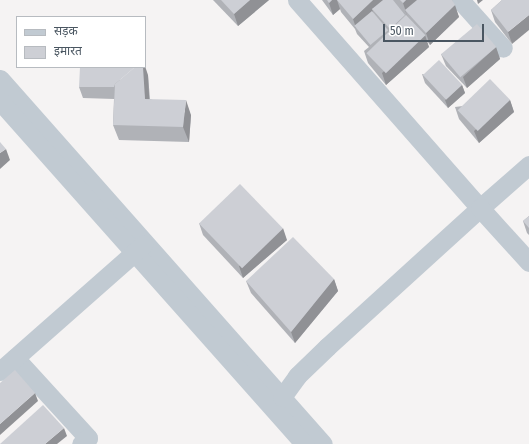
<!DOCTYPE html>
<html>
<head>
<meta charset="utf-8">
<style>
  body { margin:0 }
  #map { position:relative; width:529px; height:444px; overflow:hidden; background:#f5f3f3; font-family:"Fira Sans Condensed","Noto Sans Devanagari",sans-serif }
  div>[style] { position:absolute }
  .minor>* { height:19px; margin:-9.5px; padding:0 9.5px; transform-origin:9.5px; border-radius:9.5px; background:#c1cad2 }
  .wall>* { inset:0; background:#b0b2b7 }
  .shaded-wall>* { inset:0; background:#909195 }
  .building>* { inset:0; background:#cdcfd5; transform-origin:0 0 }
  span { translate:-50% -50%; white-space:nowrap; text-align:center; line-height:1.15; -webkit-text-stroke:3px #fff; paint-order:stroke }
  .legend { position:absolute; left:16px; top:16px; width:130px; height:52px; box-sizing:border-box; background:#fff; border:1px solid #b7bbc0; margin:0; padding:5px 7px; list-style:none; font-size:12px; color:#4a5661 }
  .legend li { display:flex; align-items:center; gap:8px; height:20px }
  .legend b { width:20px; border:1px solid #b7bbc0 }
  .scale { position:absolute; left:383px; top:24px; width:101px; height:18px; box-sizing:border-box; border:2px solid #4a5661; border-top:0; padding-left:5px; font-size:12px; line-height:14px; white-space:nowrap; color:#4a5661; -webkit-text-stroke:3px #fff; paint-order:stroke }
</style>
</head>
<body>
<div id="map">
  <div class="minor">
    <div style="left:297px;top:0;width:277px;rotate:48.7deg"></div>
    <div style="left:480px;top:208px;width:65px;rotate:-41.3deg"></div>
    <div style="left:460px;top:0;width:64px;rotate:48.1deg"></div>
    <div style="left:0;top:79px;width:487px;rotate:48.5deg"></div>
    <div style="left:0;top:101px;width:458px;rotate:48.4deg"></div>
    <div style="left:15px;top:358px;width:108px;rotate:47.6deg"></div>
    <div style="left:88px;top:438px;width:9px;rotate:139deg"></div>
    <div style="left:0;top:371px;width:191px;rotate:-41.4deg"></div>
    <div style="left:282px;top:397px;width:26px;rotate:-54deg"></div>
    <div style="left:297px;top:376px;width:42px;rotate:-44deg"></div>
    <div style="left:327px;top:347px;width:207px;rotate:-42.3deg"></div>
    <div style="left:480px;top:208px;width:73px;rotate:47.8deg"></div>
  </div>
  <div class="wall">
    <div style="clip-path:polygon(213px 0,269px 0,238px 26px)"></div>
    <div style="clip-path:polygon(322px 0,452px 0,459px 17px,430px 45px,426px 40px,429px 47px,386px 85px,368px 63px,364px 51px,369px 47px,357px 34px,355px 29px,341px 12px,340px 9px,333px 15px)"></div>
    <div style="clip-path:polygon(502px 0,512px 44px,495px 22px,491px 10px)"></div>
    <div style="clip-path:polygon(496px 47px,500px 59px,467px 88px,446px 66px,441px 54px)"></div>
    <div style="clip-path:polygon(422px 74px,462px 85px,465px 93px,448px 108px,425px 83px)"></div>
    <div style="clip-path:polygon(148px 75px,150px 99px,191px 115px,189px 142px,119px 140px,113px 125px,114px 99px,83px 98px,79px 87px)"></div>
    <div style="clip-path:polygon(510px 100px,514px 112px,479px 143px,459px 119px,455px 107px)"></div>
    <div style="clip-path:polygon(529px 216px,529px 235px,527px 233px,523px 221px)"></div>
    <div style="clip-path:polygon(199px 223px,287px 240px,243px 278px,203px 235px)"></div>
    <div style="clip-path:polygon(334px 279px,338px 291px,295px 343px,251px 293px,246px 281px)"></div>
  </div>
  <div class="shaded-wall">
    <div style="clip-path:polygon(250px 0,269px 0,238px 26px,234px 14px)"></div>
    <div style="clip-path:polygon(332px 0,350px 0,337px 0,340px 9px,333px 15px,329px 3px)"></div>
    <div style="clip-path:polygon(373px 0,387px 0,372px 9px,374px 15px,356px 28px,353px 19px)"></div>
    <div style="clip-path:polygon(406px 0,430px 0,405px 10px,408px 18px,403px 3px)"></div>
    <div style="clip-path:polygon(477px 0,483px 0,478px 4px)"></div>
    <div style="clip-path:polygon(455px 5px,459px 17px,430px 45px,426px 33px)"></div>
    <div style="clip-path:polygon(529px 15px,529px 30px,512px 44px,508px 32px)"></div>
    <div style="clip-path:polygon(425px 35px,429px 47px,386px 85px,382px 73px)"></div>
    <div style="clip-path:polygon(496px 47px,500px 59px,467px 88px,463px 77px)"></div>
    <div style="clip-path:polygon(145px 66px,148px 75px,150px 114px,145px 99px,140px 67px,145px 67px)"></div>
    <div style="clip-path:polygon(462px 85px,465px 93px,448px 108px,445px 100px)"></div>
    <div style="clip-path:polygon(186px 100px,191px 115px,189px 142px,183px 127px)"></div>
    <div style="clip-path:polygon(510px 100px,514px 112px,479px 143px,474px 131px)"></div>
    <div style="clip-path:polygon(6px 149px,10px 160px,0 169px,0 153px)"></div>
    <div style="clip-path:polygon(283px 228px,287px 240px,243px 278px,239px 266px)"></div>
    <div style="clip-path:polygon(334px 279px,338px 291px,295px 343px,291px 332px)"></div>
    <div style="clip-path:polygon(35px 393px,38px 401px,0 435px,0 424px)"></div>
    <div style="clip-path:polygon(64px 428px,67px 436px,57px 444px,45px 444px)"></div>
  </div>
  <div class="building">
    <div style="clip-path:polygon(221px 0,250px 0,234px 14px)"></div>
    <div style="clip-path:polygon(327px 0,332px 0,329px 3px)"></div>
    <div style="clip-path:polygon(337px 0,373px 0,353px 19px)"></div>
    <div style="clip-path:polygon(383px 0,393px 0,405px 15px,390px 29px,372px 9px)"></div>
    <div style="clip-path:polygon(400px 0,406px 0,403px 3px)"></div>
    <div style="clip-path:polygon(417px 0,452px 0,455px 5px,426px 33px,405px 10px)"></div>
    <div style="clip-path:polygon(502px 0,529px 0,529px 15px,508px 32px,491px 10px)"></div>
    <div style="left:372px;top:11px;width:25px;height:23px;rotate:50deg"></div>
    <div style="left:406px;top:15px;width:28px;height:55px;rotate:46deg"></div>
    <div style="left:477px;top:24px;width:30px;height:47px;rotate:50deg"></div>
    <div style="left:439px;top:60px;width:34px;height:22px;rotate:47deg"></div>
    <div style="clip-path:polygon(80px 67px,135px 67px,115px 84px,114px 87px,79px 87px)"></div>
    <div style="clip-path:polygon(135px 67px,143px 67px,145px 99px,186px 100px,183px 127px,113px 125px,115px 84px)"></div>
    <div style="left:490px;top:79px;width:29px;height:45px;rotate:46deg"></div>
    <div style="clip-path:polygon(0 142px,6px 149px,0 153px)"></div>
    <div style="left:240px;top:184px;width:62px;height:57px;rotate:46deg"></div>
    <div style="clip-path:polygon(529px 216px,529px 228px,523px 221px)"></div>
    <div style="clip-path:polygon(293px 237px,334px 279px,291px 332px,246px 281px)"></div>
    <div style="clip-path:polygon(15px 370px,35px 393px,0 424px,0 383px)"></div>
    <div style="clip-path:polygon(43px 405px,64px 428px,45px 444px,0 444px)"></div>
  </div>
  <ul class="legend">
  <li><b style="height:5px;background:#c1cad2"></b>सड़क</li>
  <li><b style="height:11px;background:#cdcfd5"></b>इमारत</li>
  </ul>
  <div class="scale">50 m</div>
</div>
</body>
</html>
